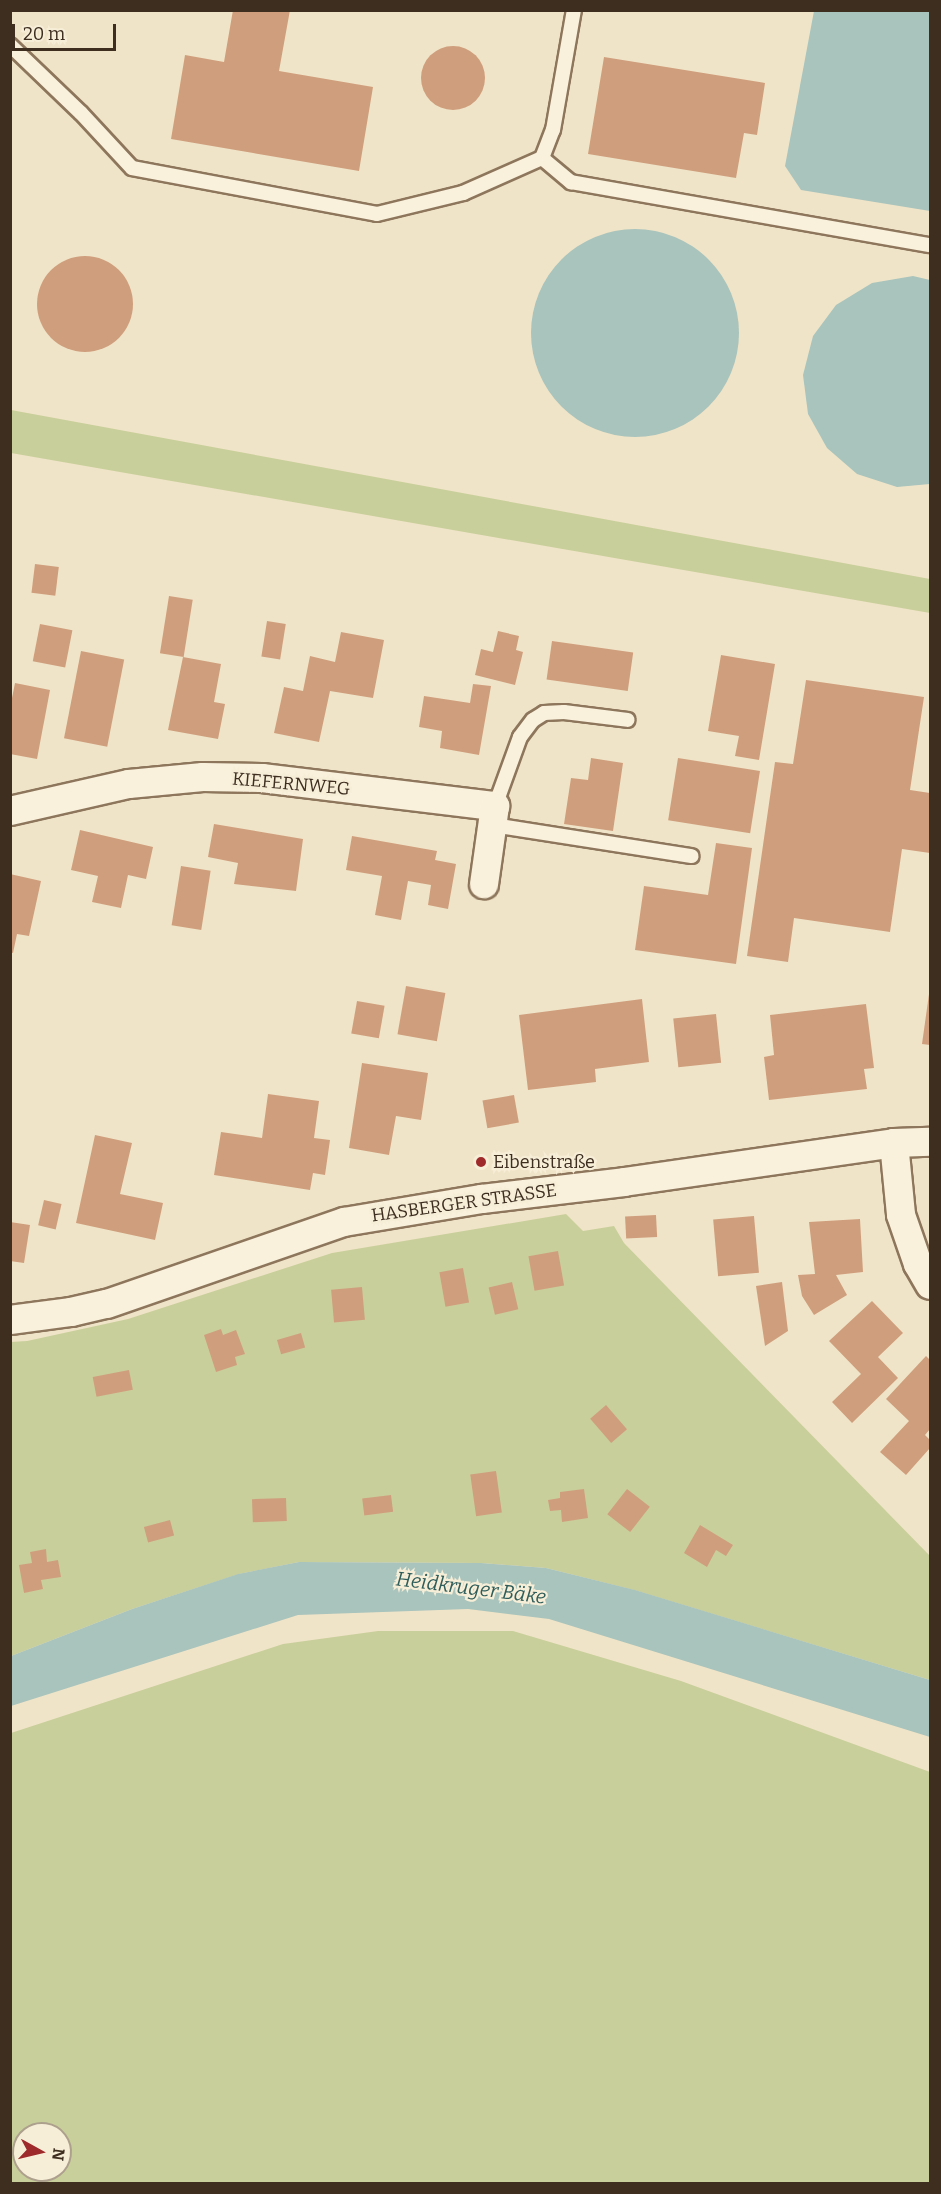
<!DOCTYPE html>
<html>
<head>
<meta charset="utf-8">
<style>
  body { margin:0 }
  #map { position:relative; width:941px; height:2194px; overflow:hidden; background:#f0e4c8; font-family:Bitter,serif }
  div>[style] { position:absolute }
  .green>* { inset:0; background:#c9cf9b }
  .water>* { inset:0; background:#a9c4bc }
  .round { border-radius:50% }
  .building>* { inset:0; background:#cf9f7d; transform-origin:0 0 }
  .roads { filter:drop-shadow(2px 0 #8d765c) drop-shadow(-2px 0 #8d765c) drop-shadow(0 2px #8d765c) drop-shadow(0 -2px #8d765c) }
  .lane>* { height:14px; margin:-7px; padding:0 7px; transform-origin:7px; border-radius:7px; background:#faf1dc }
  .street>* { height:28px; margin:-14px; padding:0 14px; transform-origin:14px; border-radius:14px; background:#faf1dc }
  .dots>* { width:16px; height:16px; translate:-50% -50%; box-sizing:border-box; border:3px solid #f7eed8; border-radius:50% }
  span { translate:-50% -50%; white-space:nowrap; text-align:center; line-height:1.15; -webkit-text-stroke:4.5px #f7eed8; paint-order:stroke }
  .street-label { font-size:18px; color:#3d2e20 }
  .poi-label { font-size:18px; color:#3d2e20 }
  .left { translate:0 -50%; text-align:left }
  .water-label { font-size:20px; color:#2f5d5a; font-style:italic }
  .frame { position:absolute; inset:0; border:12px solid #3d2e20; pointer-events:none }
  .north { position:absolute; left:12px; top:2122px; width:60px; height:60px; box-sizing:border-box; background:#f7eed8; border:2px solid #ada18e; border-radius:50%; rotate:98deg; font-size:16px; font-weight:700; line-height:24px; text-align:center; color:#3d2e20 }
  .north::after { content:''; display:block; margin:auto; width:21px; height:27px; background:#9e2a2b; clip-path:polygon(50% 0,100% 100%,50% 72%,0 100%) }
  .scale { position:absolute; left:12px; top:24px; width:104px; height:27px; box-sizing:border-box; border:3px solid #3d2e20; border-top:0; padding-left:8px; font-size:18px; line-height:21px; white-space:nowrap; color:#3d2e20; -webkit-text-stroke:4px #f7eed8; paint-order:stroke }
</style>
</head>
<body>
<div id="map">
  <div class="green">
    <div style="clip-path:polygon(11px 410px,930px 579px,930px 613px,11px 453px)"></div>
    <div style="clip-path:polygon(566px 1214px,583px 1231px,614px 1226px,624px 1243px,930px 1556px,930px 1680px,634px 1590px,546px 1568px,481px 1563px,299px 1562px,239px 1574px,132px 1609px,11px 1656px,10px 1342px,27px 1341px,128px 1319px,332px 1253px)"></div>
    <div style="clip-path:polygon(evenodd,378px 1631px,513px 1631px,681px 1681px,930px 1772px,930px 2183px,11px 2183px,11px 1733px,283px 1644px,378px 1631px,24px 2134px,60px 2134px,60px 2170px,24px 2170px,24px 2134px)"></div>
  </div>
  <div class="water">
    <div style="clip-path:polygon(814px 11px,930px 11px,930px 211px,801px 190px,785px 166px)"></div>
    <div class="round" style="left:531px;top:229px;width:208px;height:208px"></div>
    <div style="clip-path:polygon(913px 276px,930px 280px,930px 484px,897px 487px,857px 474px,827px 448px,808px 414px,803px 375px,813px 336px,836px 305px,872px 283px)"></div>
    <div style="clip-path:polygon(299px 1562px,481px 1563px,546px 1568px,635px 1590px,930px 1680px,930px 1737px,549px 1619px,468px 1609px,298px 1615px,11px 1706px,11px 1656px,132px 1609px,238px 1574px)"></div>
  </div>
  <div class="building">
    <div style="clip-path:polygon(233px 10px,290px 10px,279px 71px,373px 87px,359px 171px,171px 139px,185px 55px,224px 62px)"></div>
    <div class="round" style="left:421px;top:46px;width:64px;height:64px"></div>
    <div style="clip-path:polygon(604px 57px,765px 83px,757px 135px,744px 133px,736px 178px,588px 154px)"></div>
    <div class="round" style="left:37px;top:256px;width:96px;height:96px"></div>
    <div style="left:35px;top:564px;width:24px;height:29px;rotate:7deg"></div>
    <div style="left:169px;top:596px;width:24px;height:58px;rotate:9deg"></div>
    <div style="left:267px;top:621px;width:19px;height:36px;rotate:9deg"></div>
    <div style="left:40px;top:624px;width:33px;height:38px;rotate:11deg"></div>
    <div style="clip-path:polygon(498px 631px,519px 636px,516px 650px,523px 652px,515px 685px,475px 675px,481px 649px,493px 652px)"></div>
    <div style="clip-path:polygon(341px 632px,384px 640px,373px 698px,330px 691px,319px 742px,274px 733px,284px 687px,303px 691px,310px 656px,335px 662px)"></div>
    <div style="left:552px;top:641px;width:82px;height:39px;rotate:8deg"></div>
    <div style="left:81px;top:651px;width:44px;height:89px;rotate:11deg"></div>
    <div style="clip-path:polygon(721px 655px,775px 664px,759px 760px,735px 756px,739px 736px,708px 731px)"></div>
    <div style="clip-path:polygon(183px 657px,221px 664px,214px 702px,225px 704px,218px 739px,168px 730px)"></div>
    <div style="clip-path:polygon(806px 680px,924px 697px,910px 790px,930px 793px,930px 853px,902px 849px,890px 932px,794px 918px,788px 962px,747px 956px,775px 762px,793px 764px)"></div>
    <div style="clip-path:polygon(15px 683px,50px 690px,37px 759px,10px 754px,10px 708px)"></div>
    <div style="clip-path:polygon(473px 684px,491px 686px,479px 755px,440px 748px,442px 731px,419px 727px,424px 696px,470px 703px)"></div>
    <div style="clip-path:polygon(591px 758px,623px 763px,613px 831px,564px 824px,571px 778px,588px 780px)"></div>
    <div style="left:678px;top:758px;width:83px;height:63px;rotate:9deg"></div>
    <div style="clip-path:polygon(214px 824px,303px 839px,296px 891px,234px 884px,238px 863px,208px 857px)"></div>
    <div style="clip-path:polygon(80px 830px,153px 847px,146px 879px,128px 875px,121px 908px,92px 902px,98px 876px,71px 870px)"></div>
    <div style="clip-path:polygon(352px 836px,437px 851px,435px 860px,456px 864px,448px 909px,428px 905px,431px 885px,408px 881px,401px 920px,375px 915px,382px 876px,346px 870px)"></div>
    <div style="clip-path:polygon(716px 843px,752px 848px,736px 964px,635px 950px,644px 886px,708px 895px)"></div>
    <div style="left:181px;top:866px;width:30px;height:60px;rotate:9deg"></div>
    <div style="clip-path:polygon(10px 874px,41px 881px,29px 936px,17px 934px,13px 953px,10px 952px)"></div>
    <div style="left:406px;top:986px;width:40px;height:49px;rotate:10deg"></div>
    <div style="clip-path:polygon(929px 994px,930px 994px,930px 1045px,922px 1044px)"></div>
    <div style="clip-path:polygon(642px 999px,649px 1062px,595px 1069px,596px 1082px,528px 1090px,519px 1015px)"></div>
    <div style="left:357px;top:1001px;width:28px;height:33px;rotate:10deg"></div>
    <div style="clip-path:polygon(866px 1004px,874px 1068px,864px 1069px,867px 1089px,769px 1100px,764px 1057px,774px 1055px,770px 1015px)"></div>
    <div style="left:716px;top:1014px;width:49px;height:43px;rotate:84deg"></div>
    <div style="clip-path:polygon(362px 1063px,428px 1073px,421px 1120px,396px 1116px,389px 1155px,349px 1148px)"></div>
    <div style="clip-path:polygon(268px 1094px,319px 1101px,314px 1138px,330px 1140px,325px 1175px,313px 1173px,310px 1190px,214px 1175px,221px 1132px,262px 1138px)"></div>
    <div style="left:514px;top:1095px;width:28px;height:32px;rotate:80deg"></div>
    <div style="clip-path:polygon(95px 1135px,132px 1143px,120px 1194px,163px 1203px,155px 1240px,76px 1223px)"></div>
    <div style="left:44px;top:1200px;width:18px;height:26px;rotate:13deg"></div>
    <div style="left:656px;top:1215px;width:22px;height:31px;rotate:87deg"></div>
    <div style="left:754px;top:1216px;width:57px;height:41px;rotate:85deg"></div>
    <div style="clip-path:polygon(860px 1219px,863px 1272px,836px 1275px,847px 1295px,814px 1315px,802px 1296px,798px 1275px,815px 1274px,809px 1222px)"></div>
    <div style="clip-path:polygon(10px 1222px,30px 1225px,24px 1263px,10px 1261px)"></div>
    <div style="left:558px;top:1251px;width:35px;height:30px;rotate:80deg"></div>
    <div style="left:463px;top:1268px;width:35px;height:24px;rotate:80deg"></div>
    <div style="left:512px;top:1282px;width:28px;height:24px;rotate:77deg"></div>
    <div style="clip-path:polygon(782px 1282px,788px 1331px,765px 1346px,756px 1286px)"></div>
    <div style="left:362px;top:1287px;width:33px;height:31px;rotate:85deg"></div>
    <div style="clip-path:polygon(872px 1301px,903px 1333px,878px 1357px,898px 1378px,852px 1423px,832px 1402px,861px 1374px,829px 1341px)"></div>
    <div style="clip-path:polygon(221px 1329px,223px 1335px,236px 1330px,245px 1354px,235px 1357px,237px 1365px,216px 1372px,204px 1335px)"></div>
    <div style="left:301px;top:1333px;width:15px;height:25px;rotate:74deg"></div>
    <div style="clip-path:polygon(926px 1356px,930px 1360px,930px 1429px,925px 1435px,930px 1440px,930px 1448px,906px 1475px,880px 1452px,909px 1421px,886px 1399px)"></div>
    <div style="left:129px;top:1370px;width:20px;height:37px;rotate:79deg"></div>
    <div style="left:606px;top:1405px;width:32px;height:21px;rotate:49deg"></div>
    <div style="left:496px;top:1471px;width:42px;height:26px;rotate:82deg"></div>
    <div style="clip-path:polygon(584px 1489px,588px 1518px,562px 1522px,561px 1510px,550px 1511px,548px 1500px,560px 1498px,560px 1492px)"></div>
    <div style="left:627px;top:1489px;width:29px;height:32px;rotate:38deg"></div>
    <div style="left:391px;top:1495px;width:17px;height:29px;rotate:83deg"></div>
    <div style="left:286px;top:1498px;width:23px;height:34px;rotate:88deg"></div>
    <div style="left:170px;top:1520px;width:16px;height:27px;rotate:75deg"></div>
    <div style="clip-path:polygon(700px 1525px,733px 1545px,726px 1556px,716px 1550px,707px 1567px,684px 1553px)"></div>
    <div style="clip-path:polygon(46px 1549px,47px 1562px,58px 1560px,61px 1577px,41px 1580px,43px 1589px,24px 1593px,19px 1565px,32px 1563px,30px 1552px)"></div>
  </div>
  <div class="roads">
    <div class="lane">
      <div style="left:10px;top:45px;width:98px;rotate:43.8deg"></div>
      <div style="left:81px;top:113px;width:75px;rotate:47.2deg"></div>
      <div style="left:132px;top:168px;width:249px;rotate:10.6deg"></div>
      <div style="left:377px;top:214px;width:89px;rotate:-13.7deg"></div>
      <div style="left:463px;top:193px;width:86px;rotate:-23.9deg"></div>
      <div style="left:542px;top:158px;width:30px;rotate:-69deg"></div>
      <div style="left:553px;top:130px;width:122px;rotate:-80.1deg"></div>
      <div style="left:542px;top:158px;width:38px;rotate:40deg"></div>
      <div style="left:571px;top:182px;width:364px;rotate:10deg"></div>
      <div style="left:495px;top:806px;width:73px;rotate:-70.1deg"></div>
      <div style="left:520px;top:737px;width:21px;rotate:-53deg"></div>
      <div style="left:533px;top:720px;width:13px;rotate:-32deg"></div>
      <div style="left:544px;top:713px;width:20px;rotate:-3deg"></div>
      <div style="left:564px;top:712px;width:64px;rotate:7.1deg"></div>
      <div style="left:493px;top:825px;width:201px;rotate:8.9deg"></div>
    </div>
    <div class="street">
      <div style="left:10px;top:811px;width:122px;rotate:-12.8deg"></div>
      <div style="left:129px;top:784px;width:74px;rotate:-5.4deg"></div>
      <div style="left:203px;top:777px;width:59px;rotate:1deg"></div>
      <div style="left:262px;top:778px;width:235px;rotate:6.9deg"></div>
      <div style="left:495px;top:806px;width:79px;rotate:98deg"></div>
      <div style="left:894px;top:1143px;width:72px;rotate:84.4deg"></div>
      <div style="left:901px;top:1215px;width:52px;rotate:70.9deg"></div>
      <div style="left:918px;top:1264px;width:24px;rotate:60deg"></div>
      <div style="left:10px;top:1320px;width:62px;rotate:-7.5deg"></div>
      <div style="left:71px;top:1312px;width:37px;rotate:-13deg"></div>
      <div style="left:107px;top:1304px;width:251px;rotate:-19.1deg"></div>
      <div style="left:344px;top:1222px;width:140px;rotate:-9.5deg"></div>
      <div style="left:482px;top:1199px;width:143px;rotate:-6.8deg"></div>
      <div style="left:624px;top:1182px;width:273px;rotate:-8.2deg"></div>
      <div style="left:894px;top:1143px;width:36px;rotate:-2deg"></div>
    </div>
  </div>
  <div class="dots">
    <div style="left:481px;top:1162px;background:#9e2a2b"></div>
  </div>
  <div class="street-label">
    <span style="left:291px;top:784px;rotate:5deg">KIEFERNWEG</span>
    <span style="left:464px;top:1203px;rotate:-8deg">HASBERGER STRASSE</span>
  </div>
  <div class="poi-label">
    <span class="left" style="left:493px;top:1162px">Eibenstraße</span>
  </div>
  <div class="water-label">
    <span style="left:471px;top:1588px;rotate:7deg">Heidkruger Bäke</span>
  </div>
  <div class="frame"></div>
  <div class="north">N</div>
  <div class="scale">20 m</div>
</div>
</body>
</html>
